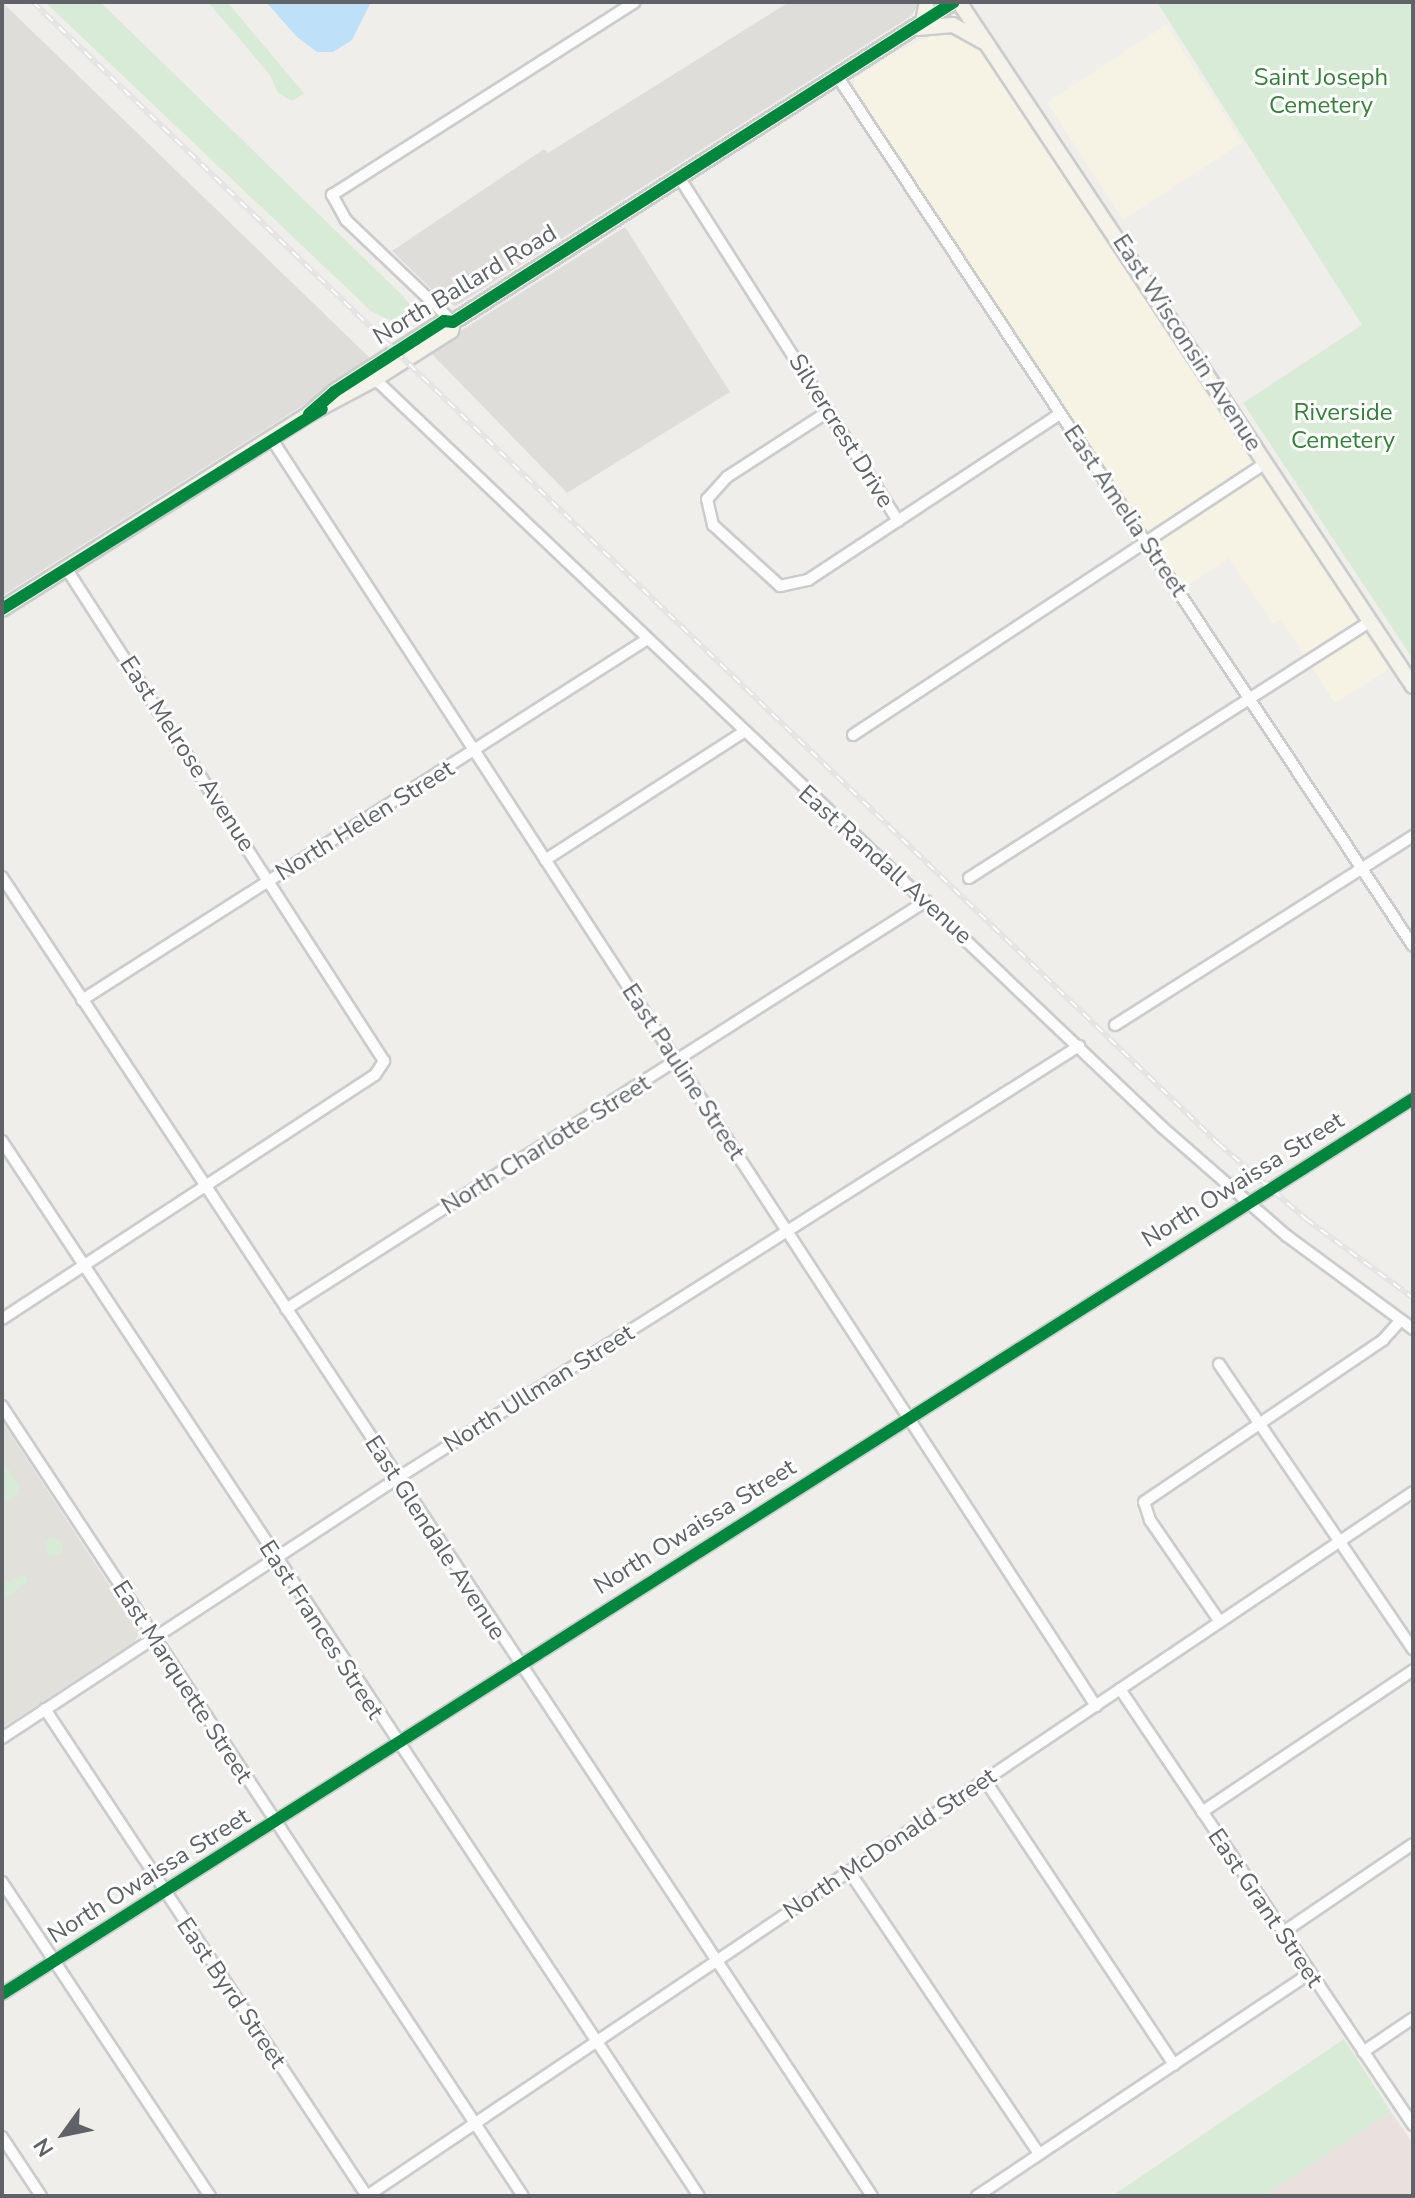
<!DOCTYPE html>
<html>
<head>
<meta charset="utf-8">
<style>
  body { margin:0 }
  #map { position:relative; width:1415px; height:2198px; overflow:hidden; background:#efeeea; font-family:"Nunito Sans",sans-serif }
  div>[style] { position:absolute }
  .commercial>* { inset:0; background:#f7f3e4; transform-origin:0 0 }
  .industrial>* { inset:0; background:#dfddda }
  .education>* { inset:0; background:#e2e0da }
  .medical>* { inset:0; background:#eae0de }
  .green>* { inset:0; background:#d8ebd6 }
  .round { border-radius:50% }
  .water>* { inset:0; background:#bfe0f9 }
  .roads { filter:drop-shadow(2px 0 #cbcccc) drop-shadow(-2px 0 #cbcccc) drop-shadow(0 2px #cbcccc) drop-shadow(0 -2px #cbcccc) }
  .minor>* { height:10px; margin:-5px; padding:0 5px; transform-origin:5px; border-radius:5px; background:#fdfcfc }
  .major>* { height:14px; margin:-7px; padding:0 7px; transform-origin:7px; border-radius:7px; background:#f4f2e9 }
  .rail>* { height:6px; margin-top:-3px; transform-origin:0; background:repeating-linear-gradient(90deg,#fff 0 9px,#e4e4e4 0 18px); box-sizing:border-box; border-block:2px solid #e4e4e4 }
  .cycleway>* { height:12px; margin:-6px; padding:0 6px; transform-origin:6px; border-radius:6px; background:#00873e }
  span { translate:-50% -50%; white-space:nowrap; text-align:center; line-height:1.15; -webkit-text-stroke:6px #fff; paint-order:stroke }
  .park-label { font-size:24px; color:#348238 }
  .street-label { font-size:24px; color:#5f6368 }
  .frame { position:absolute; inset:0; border:4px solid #5f6368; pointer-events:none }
  .north { position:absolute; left:24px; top:2094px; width:80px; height:80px; -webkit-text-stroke:6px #fff; paint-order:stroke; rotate:237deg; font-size:22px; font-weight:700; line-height:32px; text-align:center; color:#5f6368 }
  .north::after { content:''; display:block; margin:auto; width:28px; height:36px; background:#5f6368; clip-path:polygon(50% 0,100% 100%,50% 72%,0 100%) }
</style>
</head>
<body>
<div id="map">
  <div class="commercial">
    <div style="left:1166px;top:25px;width:140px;height:142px;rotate:57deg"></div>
    <div style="clip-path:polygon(946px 29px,974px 42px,1389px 669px,1335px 703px,1281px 619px,1273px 623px,1229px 558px,1185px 587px,853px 89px,856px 78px,896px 52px)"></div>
  </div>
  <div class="industrial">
    <div style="clip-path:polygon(2px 2px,373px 361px,2px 596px)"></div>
    <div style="clip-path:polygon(789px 2px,920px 2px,911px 16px,456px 306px,445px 302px,392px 251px,544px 149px,548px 153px)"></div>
    <div style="clip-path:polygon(625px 227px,730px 392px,567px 493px,429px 351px)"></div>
  </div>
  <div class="education">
    <div style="clip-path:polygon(2px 1421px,140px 1632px,134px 1642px,2px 1728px)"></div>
  </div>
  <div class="medical">
    <div style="clip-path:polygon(1391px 2112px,1413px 2144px,1413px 2196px,1264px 2196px)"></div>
  </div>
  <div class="green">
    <div style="clip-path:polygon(45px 2px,100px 2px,402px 295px,415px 311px,409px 321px,393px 322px,371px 311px)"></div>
    <div style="clip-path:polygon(208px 2px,227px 2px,304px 93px,292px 101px,278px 93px,270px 75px)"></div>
    <div style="clip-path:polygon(1157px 2px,1413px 2px,1413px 659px,1243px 403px,1362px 325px)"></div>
    <div style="clip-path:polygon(2px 1459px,19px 1486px,18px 1494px,2px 1504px)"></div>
    <div class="round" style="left:45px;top:1538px;width:18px;height:18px"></div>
    <div style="clip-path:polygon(25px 1574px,29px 1581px,2px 1600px,2px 1584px)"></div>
    <div style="clip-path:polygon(1344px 2039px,1391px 2112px,1264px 2196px,1112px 2196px)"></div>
  </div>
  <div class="water">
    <div style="clip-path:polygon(266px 2px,371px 2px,352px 40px,333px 52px,317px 52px,297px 37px)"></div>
  </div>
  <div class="roads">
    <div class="minor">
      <div style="left:837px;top:76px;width:1043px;rotate:56.49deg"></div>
      <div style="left:679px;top:177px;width:408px;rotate:57.5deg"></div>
      <div style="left:453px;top:322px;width:148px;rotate:-136.4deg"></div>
      <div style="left:346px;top:220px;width:29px;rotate:-119deg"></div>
      <div style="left:332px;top:195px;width:359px;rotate:-32.5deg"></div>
      <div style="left:375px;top:379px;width:1086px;rotate:43.54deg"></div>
      <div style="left:1162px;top:1127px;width:166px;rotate:41.1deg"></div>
      <div style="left:1287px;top:1236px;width:157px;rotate:36.4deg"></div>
      <div style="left:829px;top:411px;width:121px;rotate:147.1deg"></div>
      <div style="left:727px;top:477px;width:30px;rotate:132deg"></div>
      <div style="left:707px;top:499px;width:27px;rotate:77deg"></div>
      <div style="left:713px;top:525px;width:91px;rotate:42.3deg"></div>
      <div style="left:780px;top:586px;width:29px;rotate:-12deg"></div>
      <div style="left:808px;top:580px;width:302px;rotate:-33.4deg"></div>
      <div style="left:271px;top:438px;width:1513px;rotate:56.95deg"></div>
      <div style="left:853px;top:735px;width:495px;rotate:-33.4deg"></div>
      <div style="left:545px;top:860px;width:234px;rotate:-32.8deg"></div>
      <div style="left:2px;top:877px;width:1580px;rotate:56.59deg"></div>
      <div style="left:969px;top:878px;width:476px;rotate:-32.6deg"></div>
      <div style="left:82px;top:1000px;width:669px;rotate:-32.55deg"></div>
      <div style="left:1115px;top:1025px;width:353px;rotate:-32.4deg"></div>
      <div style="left:2px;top:1141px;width:1264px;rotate:56.55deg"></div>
      <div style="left:286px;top:1309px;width:759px;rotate:-32.52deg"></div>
      <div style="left:2px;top:1319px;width:446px;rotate:-33.2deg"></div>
      <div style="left:375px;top:1075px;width:17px;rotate:-57deg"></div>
      <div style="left:384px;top:1061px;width:587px;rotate:-122.82deg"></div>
      <div style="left:1219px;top:1364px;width:345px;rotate:55.8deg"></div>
      <div style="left:2px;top:1406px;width:946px;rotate:56.6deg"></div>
      <div style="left:1220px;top:1622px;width:124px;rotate:-124.5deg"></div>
      <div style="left:1150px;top:1520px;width:19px;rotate:-108deg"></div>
      <div style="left:1144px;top:1502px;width:289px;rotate:-34.1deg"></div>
      <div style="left:1383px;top:1340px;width:25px;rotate:-48deg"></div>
      <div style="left:1120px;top:1689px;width:525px;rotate:56.1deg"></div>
      <div style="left:45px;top:1709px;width:584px;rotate:56.53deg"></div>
      <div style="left:2px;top:1738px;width:472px;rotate:-33.3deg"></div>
      <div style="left:396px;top:1479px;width:809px;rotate:-32.37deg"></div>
      <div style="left:985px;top:1780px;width:342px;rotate:56.4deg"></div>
      <div style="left:1202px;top:1812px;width:254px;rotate:-33.9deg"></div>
      <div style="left:849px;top:1871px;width:341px;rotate:56.1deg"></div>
      <div style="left:2px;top:1882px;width:377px;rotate:56.5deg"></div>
      <div style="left:1282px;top:1933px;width:158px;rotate:-34.2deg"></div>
      <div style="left:2px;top:1994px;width:1671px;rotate:-32.39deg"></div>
      <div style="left:1363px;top:2052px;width:60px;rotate:-34.2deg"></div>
      <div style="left:2px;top:2137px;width:71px;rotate:56.5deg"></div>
      <div style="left:367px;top:2196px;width:1261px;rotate:-33.94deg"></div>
      <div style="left:977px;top:2196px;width:399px;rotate:-33.8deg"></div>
    </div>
    <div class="major">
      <div style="left:959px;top:2px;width:821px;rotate:56.43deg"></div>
      <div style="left:923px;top:22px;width:20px;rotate:-79deg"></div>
      <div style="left:918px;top:28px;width:35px;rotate:-5deg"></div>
      <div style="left:953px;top:25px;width:35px;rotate:29deg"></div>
      <div style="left:309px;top:414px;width:33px;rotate:-41deg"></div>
      <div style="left:334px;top:392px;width:131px;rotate:-32.8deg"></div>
      <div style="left:444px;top:321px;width:9px;rotate:6deg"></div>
      <div style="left:453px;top:322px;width:594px;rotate:-32.57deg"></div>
      <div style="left:2px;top:609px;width:364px;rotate:-32.4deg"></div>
      <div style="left:309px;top:414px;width:75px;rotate:-27.9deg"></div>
      <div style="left:375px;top:379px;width:90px;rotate:-32.3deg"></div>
      <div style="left:451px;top:331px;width:9px;rotate:-77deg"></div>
    </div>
  </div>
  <div class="rail">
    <div style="left:33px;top:2px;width:1646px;rotate:43.92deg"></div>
    <div style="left:1219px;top:1144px;width:115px;rotate:40.8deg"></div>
    <div style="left:1306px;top:1219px;width:133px;rotate:36.4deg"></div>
  </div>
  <div class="cycleway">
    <div style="left:309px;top:414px;width:33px;rotate:-41deg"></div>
    <div style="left:334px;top:392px;width:131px;rotate:-32.8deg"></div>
    <div style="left:444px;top:321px;width:9px;rotate:6deg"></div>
    <div style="left:453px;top:322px;width:594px;rotate:-32.57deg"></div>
    <div style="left:2px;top:609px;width:377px;rotate:-32deg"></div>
    <div style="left:2px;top:1994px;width:1671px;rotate:-32.39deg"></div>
  </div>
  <div class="park-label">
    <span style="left:1321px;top:92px">Saint Joseph<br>Cemetery</span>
    <span style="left:1343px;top:427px">Riverside<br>Cemetery</span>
  </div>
  <div class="street-label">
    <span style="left:465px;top:285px;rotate:-31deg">North Ballard Road</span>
    <span style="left:1187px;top:343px;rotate:57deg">East Wisconsin Avenue</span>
    <span style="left:841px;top:431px;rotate:58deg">Silvercrest Drive</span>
    <span style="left:1125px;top:511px;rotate:56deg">East Amelia Street</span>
    <span style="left:187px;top:754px;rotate:57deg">East Melrose Avenue</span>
    <span style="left:365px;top:821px;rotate:-32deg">North Helen Street</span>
    <span style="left:885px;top:865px;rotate:42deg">East Randall Avenue</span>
    <span style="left:683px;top:1072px;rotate:57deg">East Pauline Street</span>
    <span style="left:546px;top:1145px;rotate:-32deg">North Charlotte Street</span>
    <span style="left:1243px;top:1180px;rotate:-32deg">North Owaissa Street</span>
    <span style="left:539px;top:1389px;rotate:-32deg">North Ullman Street</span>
    <span style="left:695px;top:1527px;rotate:-32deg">North Owaissa Street</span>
    <span style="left:435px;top:1538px;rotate:57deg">East Glendale Avenue</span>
    <span style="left:321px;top:1630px;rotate:57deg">East Frances Street</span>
    <span style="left:182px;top:1682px;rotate:57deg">East Marquette Street</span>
    <span style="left:890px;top:1844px;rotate:-34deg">North McDonald Street</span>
    <span style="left:149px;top:1876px;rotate:-32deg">North Owaissa Street</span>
    <span style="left:1265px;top:1908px;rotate:56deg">East Grant Street</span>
    <span style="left:231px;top:1993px;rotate:56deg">East Byrd Street</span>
  </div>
  <div class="frame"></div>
  <div class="north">N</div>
</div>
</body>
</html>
